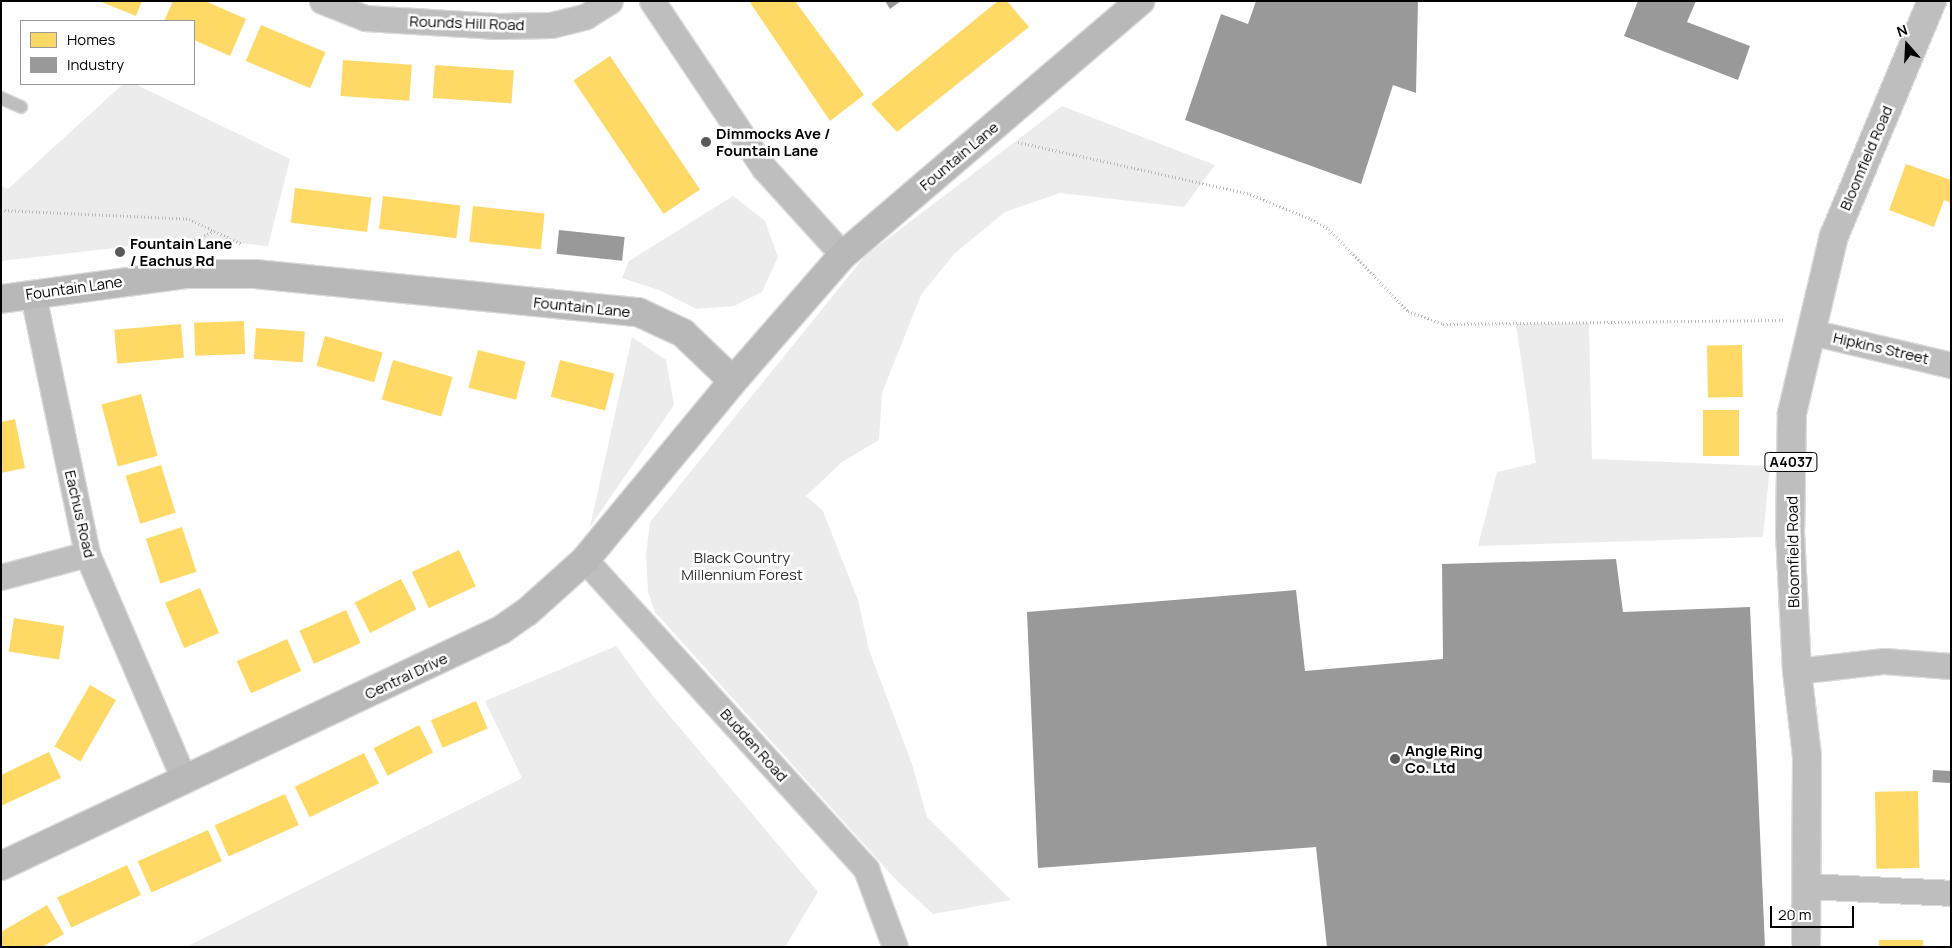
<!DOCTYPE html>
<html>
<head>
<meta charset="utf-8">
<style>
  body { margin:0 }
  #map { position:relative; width:1952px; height:948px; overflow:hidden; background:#fff; font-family:Manrope,sans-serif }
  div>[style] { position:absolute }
  .green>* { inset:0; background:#ececec }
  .homes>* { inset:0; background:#ffd966; transform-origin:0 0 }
  .industry>* { inset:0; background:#999; transform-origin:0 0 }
  .path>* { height:3px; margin-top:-1.5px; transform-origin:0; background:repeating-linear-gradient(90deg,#b9b9b9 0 1px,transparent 0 3.5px) }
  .roads { filter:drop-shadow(1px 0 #dbdbdb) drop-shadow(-1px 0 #dbdbdb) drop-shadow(0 1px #dbdbdb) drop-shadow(0 -1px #dbdbdb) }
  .lane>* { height:12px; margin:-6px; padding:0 6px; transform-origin:6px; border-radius:6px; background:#bebebe }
  .street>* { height:25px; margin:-12.5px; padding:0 12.5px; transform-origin:12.5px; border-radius:12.5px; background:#bebebe }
  .secondary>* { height:28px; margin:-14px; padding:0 14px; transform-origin:14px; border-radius:14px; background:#b8b8b8 }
  .primary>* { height:28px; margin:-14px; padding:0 14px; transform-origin:14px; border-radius:14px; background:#bebebe }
  .dots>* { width:14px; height:14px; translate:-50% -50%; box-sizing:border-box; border:2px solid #fff; border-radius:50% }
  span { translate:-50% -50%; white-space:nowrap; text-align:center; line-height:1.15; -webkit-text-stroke:5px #fff; paint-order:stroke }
  .shield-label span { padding:1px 4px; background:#fff; border:1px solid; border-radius:4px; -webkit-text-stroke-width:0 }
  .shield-label { font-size:14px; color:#000; font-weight:700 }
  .street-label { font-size:15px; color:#000 }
  .poi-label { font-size:15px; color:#000; font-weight:700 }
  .left { translate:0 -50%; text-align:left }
  .park-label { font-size:15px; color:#333 }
  .frame { position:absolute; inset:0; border:2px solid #000; pointer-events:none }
  .legend { position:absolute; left:20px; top:20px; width:175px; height:65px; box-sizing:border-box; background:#fff; border:1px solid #999; margin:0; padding:6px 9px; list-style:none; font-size:15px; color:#000 }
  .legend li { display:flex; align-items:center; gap:10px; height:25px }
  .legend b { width:25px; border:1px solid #999 }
  .north { position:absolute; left:1882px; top:20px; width:50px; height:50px; -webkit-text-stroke:4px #fff; paint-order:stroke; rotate:341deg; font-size:14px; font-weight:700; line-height:20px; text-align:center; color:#000 }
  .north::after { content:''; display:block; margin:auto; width:18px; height:22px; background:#000; clip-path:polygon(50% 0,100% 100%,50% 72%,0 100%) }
  .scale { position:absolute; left:1770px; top:906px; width:84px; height:22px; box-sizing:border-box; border:2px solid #000; border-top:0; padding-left:6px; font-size:15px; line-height:18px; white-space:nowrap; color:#000; -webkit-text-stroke:4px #fff; paint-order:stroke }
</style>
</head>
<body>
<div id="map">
  <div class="green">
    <div style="clip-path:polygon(123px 84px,135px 84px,290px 159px,268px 246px,194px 239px,1px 261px,1px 186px,8px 189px)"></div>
    <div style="clip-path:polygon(1062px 106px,1215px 165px,1184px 207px,1060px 193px,1005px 212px,954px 254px,921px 295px,882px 393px,879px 440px,842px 462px,806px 496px,823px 511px,858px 600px,869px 650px,912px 764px,927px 817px,1011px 900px,933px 914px,897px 881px,655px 612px,648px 592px,646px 555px,650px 522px,865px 256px)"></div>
    <div style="clip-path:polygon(733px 196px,765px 221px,778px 257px,762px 292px,734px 306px,696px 309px,659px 290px,622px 278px,629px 261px)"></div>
    <div style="clip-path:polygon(1589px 323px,1592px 459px,1770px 466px,1763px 537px,1478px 546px,1497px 472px,1536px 463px,1516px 324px)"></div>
    <div style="clip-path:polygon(632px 337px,666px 360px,674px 405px,590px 527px)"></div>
    <div style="clip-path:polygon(616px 646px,653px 696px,818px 892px,785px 947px,186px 947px,522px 778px,485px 701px)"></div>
  </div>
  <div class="homes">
    <div style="clip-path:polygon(99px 1px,142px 1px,136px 16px)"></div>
    <div style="clip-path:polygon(173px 1px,205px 1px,246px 19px,230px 56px,194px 40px,194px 21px,164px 21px)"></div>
    <div style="clip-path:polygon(749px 1px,795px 1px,864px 95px,830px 121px)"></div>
    <div style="clip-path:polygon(998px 1px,1007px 1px,1029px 27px,897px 132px,871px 104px)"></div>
    <div style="left:261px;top:25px;width:70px;height:39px;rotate:23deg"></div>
    <div style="left:610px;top:56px;width:161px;height:44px;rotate:56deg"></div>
    <div style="left:343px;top:60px;width:69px;height:36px;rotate:4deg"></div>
    <div style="left:435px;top:65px;width:79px;height:33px;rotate:4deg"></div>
    <div style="clip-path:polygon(1906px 164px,1951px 180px,1951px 203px,1944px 200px,1934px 227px,1889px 210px)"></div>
    <div style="left:295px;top:188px;width:77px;height:35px;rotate:7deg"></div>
    <div style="left:383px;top:196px;width:78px;height:33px;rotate:7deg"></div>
    <div style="left:473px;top:206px;width:72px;height:36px;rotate:6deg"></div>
    <div style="left:244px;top:321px;width:33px;height:50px;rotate:88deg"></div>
    <div style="left:181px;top:324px;width:34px;height:67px;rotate:85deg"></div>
    <div style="left:256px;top:328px;width:49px;height:31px;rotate:4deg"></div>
    <div style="left:325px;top:336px;width:60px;height:31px;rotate:16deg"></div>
    <div style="left:1742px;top:345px;width:52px;height:35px;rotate:89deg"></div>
    <div style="left:478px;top:350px;width:49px;height:39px;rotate:14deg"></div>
    <div style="left:393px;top:360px;width:62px;height:41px;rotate:16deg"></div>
    <div style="left:560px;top:360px;width:56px;height:38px;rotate:14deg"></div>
    <div style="left:141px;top:394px;width:64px;height:41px;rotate:75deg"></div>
    <div style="left:1703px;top:410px;width:36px;height:46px"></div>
    <div style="clip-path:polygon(15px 419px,25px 468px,1px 473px,1px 422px)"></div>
    <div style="left:161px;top:465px;width:50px;height:37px;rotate:73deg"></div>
    <div style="left:182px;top:527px;width:47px;height:38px;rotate:72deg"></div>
    <div style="left:459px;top:550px;width:40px;height:52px;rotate:65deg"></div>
    <div style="left:401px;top:579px;width:34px;height:52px;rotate:63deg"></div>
    <div style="left:200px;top:588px;width:49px;height:38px;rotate:67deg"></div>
    <div style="left:346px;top:610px;width:36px;height:51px;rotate:66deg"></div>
    <div style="left:14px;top:618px;width:51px;height:34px;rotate:9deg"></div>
    <div style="left:287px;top:639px;width:35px;height:55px;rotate:66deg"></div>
    <div style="left:90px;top:685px;width:30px;height:71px;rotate:30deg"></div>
    <div style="left:476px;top:701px;width:30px;height:49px;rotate:67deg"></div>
    <div style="left:419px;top:725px;width:31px;height:51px;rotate:63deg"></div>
    <div style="clip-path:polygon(49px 752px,61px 778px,1px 806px,1px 775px)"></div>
    <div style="left:364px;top:753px;width:34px;height:77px;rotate:64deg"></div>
    <div style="left:1918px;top:791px;width:77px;height:43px;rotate:89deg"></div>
    <div style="left:285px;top:794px;width:34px;height:77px;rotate:66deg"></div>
    <div style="left:208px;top:830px;width:34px;height:77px;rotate:66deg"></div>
    <div style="left:127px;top:865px;width:33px;height:77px;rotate:65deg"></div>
    <div style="clip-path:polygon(47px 905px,64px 934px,42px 947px,1px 947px,1px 932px)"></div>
    <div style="left:1879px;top:940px;width:44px;height:7px"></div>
  </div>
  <div class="industry">
    <div style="clip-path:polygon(885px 1px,901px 1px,890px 9px)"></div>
    <div style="clip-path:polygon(1256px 1px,1418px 1px,1416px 93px,1393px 85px,1361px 184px,1185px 120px,1221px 14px,1248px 24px)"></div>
    <div style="clip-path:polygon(1638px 1px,1696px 1px,1687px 22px,1750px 46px,1738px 80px,1624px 36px)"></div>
    <div style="left:559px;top:230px;width:66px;height:24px;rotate:6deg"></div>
    <div style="clip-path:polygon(1616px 559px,1623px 612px,1750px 607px,1765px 947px,1327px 947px,1316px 847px,1038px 868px,1027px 612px,1296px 590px,1305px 671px,1443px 659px,1442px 564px)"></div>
    <div style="left:1933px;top:770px;width:18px;height:12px;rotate:3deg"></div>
  </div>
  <div class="path">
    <div style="left:1018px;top:142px;width:235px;rotate:12.6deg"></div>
    <div style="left:1247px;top:193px;width:69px;rotate:22.1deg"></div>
    <div style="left:1311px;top:219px;width:21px;rotate:29deg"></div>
    <div style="left:1329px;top:229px;width:114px;rotate:46.1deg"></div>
    <div style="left:1408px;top:311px;width:37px;rotate:20deg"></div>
    <div style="left:1443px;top:324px;width:343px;rotate:-0.7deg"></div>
    <div style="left:1px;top:210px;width:188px;rotate:2.7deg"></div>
    <div style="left:189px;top:219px;width:59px;rotate:25.3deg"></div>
    <div style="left:185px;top:244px;width:32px;rotate:-24deg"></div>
  </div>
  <div class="roads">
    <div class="lane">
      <div style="left:1px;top:98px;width:22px;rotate:24deg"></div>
    </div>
    <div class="street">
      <div style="left:322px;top:1px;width:46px;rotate:21.6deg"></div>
      <div style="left:365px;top:18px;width:132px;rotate:3.5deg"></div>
      <div style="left:497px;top:26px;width:54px;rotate:-1.1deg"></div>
      <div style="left:551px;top:25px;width:36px;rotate:-14deg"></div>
      <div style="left:586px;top:16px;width:28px;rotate:-32deg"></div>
      <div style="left:652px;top:1px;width:201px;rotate:56.2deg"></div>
      <div style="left:764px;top:168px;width:118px;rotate:47.8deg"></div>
      <div style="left:33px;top:295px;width:265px;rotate:78.2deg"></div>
      <div style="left:87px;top:554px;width:245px;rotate:66.7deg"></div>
      <div style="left:1811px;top:332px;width:144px;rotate:13.3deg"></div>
      <div style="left:585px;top:560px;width:418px;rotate:47.7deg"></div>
      <div style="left:866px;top:869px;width:83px;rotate:69.6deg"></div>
      <div style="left:1px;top:577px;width:89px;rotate:-15deg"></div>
      <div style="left:1797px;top:671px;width:88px;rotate:-6.6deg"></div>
      <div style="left:1884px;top:661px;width:67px;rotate:4.3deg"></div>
      <div style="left:1805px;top:886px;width:146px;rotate:2.7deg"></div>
    </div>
    <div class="secondary">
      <div style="left:1px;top:299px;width:186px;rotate:-7.7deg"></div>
      <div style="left:185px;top:274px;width:70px"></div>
      <div style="left:255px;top:274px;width:385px;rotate:5.7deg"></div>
      <div style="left:638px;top:312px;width:50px;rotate:25deg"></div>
      <div style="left:683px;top:333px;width:69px;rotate:43.8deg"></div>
      <div style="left:733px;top:381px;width:167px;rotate:-48.9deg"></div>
      <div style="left:843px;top:255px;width:391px;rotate:-40.5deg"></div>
      <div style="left:1px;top:866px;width:553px;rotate:-25.27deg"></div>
      <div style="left:501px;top:630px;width:32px;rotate:-35deg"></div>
      <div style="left:527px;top:612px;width:78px;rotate:-41.9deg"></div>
      <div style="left:585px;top:560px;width:232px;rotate:-50.4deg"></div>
    </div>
    <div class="primary">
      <div style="left:1806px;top:947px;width:191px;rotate:-89.7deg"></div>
      <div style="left:1807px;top:756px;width:86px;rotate:-96.7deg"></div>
      <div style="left:1797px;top:671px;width:136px;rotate:-92.9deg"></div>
      <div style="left:1790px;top:535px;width:122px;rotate:-89.1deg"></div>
      <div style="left:1792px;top:413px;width:182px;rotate:-76.7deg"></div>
      <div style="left:1834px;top:236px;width:255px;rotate:-67.4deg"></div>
    </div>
  </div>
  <div class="dots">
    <div style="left:706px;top:142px;background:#595959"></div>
    <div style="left:120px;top:252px;background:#595959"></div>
    <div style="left:1395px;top:759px;background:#595959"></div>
  </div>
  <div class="shield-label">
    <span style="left:1791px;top:462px">A4037</span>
  </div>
  <div class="street-label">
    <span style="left:467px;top:23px;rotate:2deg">Rounds Hill Road</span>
    <span style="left:959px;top:156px;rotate:-40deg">Fountain Lane</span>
    <span style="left:1866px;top:158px;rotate:-67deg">Bloomfield Road</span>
    <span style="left:74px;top:288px;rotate:-8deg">Fountain Lane</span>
    <span style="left:582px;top:307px;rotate:6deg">Fountain Lane</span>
    <span style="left:1881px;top:348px;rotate:13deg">Hipkins Street</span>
    <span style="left:80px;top:514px;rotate:77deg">Eachus Road</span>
    <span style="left:1793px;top:552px;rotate:-91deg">Bloomfield Road</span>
    <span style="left:406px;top:676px;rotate:-25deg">Central Drive</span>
    <span style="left:754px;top:745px;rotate:48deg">Budden Road</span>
  </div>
  <div class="poi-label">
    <span class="left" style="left:716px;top:142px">Dimmocks Ave /<br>Fountain Lane</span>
    <span class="left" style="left:130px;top:252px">Fountain Lane<br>/ Eachus Rd</span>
    <span class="left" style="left:1405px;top:759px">Angle Ring<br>Co. Ltd</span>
  </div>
  <div class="park-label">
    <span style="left:742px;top:566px">Black Country<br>Millennium Forest</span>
  </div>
  <div class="frame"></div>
  <ul class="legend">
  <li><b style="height:14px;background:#ffd966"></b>Homes</li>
  <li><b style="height:14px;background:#999"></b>Industry</li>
  </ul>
  <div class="north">N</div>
  <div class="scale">20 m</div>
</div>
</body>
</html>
